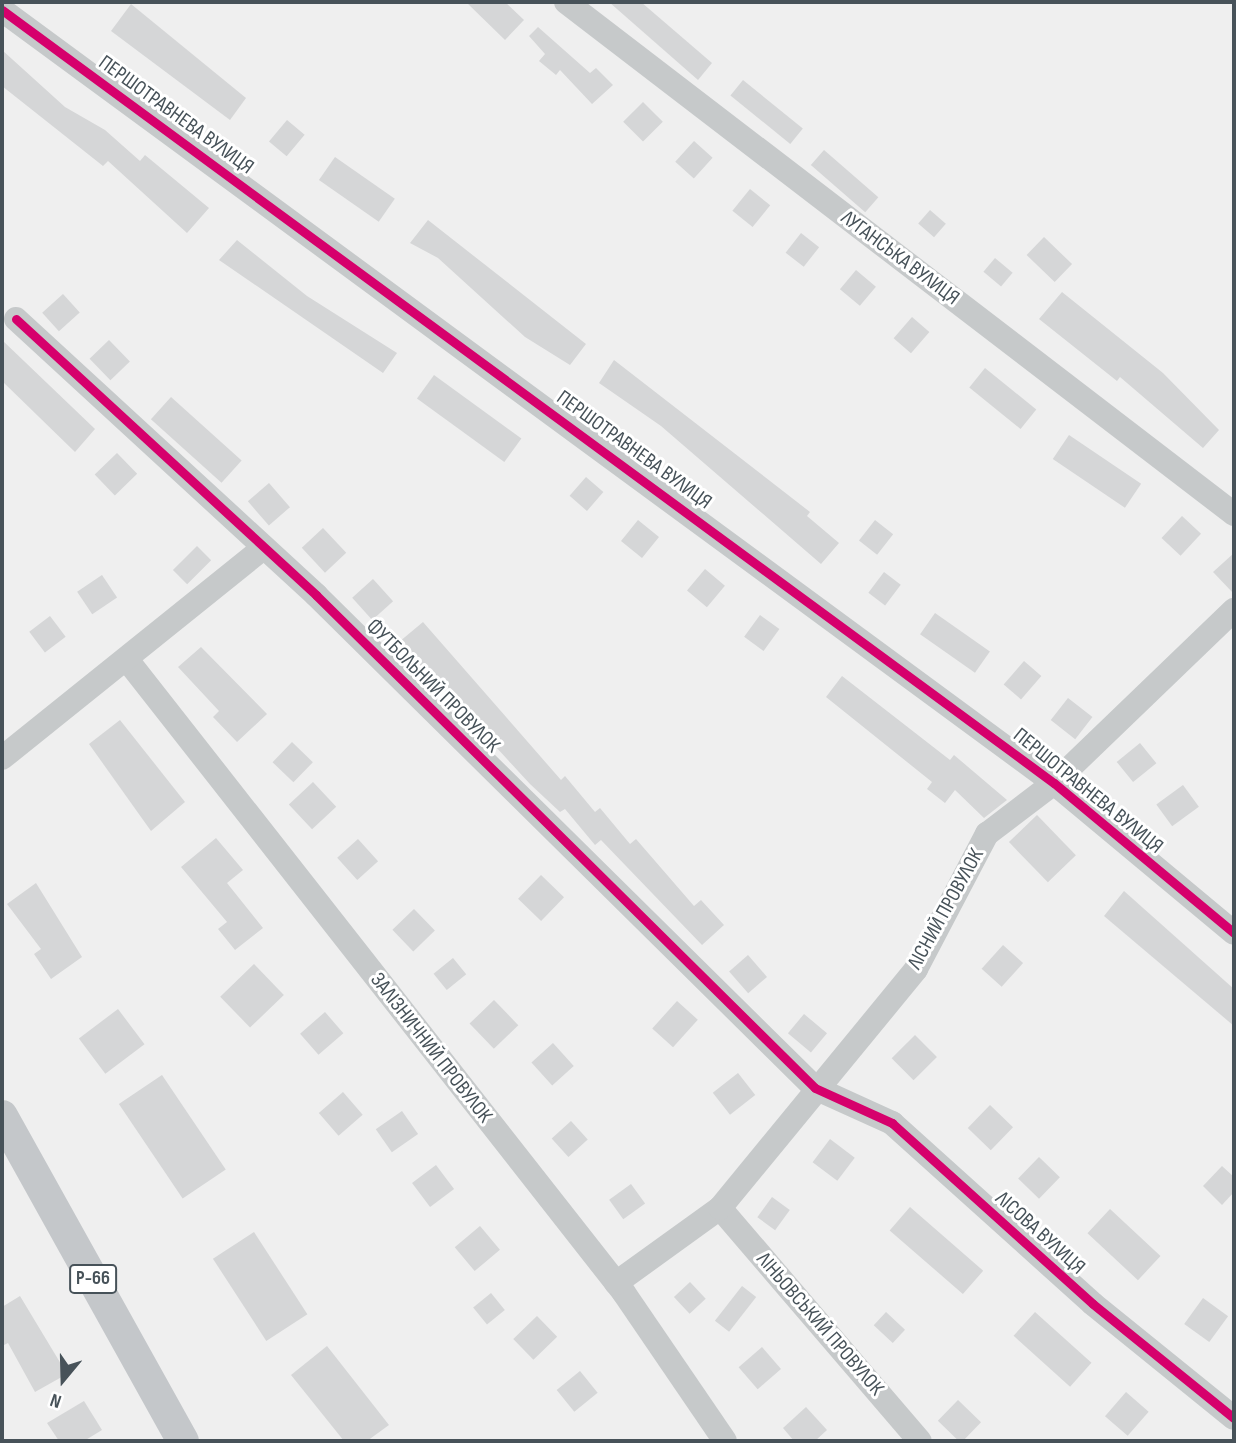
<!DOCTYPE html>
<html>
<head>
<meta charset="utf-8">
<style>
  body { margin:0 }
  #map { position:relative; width:1236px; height:1443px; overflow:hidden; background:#efefef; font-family:"Sofia Sans Condensed",sans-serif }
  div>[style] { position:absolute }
  .building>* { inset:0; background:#d5d6d7; transform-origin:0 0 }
  .minor>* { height:24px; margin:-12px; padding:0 12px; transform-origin:12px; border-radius:12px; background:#c6c9ca }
  .major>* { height:32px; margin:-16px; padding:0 16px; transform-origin:16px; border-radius:16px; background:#c4c7ca }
  .cycleway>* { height:9px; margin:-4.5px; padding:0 4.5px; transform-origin:4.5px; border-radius:4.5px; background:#d6006c }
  span { translate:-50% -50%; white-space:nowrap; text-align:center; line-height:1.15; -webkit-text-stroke:6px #fff; paint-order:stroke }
  .shield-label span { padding:2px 5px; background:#fff; border:2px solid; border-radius:5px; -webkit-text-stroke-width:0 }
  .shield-label { font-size:19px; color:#475259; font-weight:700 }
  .street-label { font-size:21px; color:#475259 }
  .frame { position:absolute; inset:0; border:4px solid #475259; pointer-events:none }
  .north { position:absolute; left:28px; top:1345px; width:70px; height:70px; -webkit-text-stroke:5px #fff; paint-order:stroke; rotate:199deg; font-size:19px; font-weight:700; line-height:28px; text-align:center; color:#475259 }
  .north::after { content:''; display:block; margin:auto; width:24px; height:32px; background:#475259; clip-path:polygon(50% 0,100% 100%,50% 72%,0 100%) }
</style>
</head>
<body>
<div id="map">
  <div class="building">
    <div style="clip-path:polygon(466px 2px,505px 2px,524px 20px,505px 40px)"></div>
    <div style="clip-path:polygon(609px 2px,641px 2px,712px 63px,698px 80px)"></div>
    <div style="clip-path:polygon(131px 4px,246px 98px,230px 120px,111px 31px)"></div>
    <div style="clip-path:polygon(538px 27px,590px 73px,596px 68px,613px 85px,592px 104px,560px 70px,556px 75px,539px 61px,545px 54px,529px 36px)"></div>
    <div style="clip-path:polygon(2px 50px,65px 107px,105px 130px,140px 161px,145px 155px,209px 208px,187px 233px,108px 161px,103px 166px,2px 86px)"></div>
    <div style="left:743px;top:80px;width:77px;height:20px;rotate:39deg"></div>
    <div style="left:643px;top:102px;width:28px;height:28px;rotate:45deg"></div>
    <div style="left:287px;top:120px;width:23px;height:28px;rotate:40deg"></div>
    <div style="left:694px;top:141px;width:25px;height:28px;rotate:42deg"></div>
    <div style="left:824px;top:150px;width:72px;height:20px;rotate:41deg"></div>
    <div style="left:335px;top:157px;width:73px;height:28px;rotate:35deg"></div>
    <div style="left:750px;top:189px;width:26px;height:28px;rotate:39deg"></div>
    <div style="left:930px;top:210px;width:21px;height:18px;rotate:41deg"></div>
    <div style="clip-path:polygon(428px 220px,586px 344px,570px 365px,525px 337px,438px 258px,410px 243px)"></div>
    <div style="left:801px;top:233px;width:23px;height:25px;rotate:38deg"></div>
    <div style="left:1044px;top:237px;width:39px;height:25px;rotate:44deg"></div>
    <div style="clip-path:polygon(237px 240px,307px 296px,397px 353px,383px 373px,219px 260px)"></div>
    <div style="left:995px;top:258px;width:23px;height:18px;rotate:40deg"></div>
    <div style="left:856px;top:270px;width:26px;height:25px;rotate:40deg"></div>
    <div style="clip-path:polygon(1062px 292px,1163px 373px,1219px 430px,1203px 448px,1120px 377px,1117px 381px,1039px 319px)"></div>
    <div style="left:63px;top:294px;width:25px;height:28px;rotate:48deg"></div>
    <div style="left:912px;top:317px;width:23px;height:28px;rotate:41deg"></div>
    <div style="clip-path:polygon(2px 340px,95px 429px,75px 452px,2px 381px)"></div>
    <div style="left:109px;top:340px;width:30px;height:27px;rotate:46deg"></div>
    <div style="clip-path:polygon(614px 360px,810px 512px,807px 516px,839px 543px,821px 564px,661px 426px,599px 383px)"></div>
    <div style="left:985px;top:368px;width:66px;height:25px;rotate:39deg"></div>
    <div style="left:434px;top:375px;width:108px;height:29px;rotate:36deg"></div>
    <div style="left:171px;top:397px;width:95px;height:30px;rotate:42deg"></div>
    <div style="left:1069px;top:435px;width:87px;height:29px;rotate:34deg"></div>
    <div style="left:117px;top:453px;width:29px;height:31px;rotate:46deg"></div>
    <div style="left:586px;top:477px;width:23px;height:25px;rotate:41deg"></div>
    <div style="left:269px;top:483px;width:32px;height:28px;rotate:49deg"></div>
    <div style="left:1182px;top:516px;width:26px;height:30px;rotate:43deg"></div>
    <div style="left:638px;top:520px;width:27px;height:27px;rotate:39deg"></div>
    <div style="left:875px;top:520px;width:23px;height:26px;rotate:38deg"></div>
    <div style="left:323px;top:528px;width:34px;height:29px;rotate:47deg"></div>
    <div style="left:197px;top:546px;width:20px;height:34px;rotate:45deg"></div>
    <div style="clip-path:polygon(1234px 553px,1234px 594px,1213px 572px)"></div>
    <div style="left:705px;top:569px;width:26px;height:28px;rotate:40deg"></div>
    <div style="left:884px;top:572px;width:21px;height:26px;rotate:37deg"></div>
    <div style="left:102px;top:575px;width:27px;height:30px;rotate:56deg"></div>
    <div style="left:373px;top:579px;width:30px;height:28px;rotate:48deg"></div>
    <div style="left:935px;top:613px;width:67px;height:26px;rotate:35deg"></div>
    <div style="left:760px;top:615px;width:24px;height:27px;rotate:36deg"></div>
    <div style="left:50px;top:616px;width:26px;height:26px;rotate:53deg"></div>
    <div style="clip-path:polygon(423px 622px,561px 780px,565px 776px,595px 812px,600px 808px,630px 844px,636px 839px,694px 906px,701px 900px,724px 925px,702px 945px,601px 840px,595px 845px,565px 809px,560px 812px,530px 784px,399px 642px)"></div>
    <div style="clip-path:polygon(201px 647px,267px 714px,237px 742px,213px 717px,219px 711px,178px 667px)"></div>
    <div style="left:1024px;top:661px;width:23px;height:31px;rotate:41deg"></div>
    <div style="clip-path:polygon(842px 676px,950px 760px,954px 755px,1007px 800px,984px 818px,955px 790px,945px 803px,927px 789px,932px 782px,826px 697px)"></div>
    <div style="left:1068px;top:698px;width:31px;height:28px;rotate:38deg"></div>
    <div style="clip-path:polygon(120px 720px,185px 802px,151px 831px,89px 744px)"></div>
    <div style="left:292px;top:742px;width:29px;height:28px;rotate:44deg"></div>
    <div style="left:1140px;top:743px;width:26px;height:30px;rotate:51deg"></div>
    <div style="left:313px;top:782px;width:34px;height:33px;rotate:47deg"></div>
    <div style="left:1183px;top:785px;width:27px;height:33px;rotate:54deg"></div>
    <div style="left:1037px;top:815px;width:56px;height:39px;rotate:46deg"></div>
    <div style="clip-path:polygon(216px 838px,243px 870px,227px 883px,263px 928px,235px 950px,218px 929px,227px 922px,181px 867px)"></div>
    <div style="left:358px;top:839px;width:30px;height:28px;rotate:48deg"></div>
    <div style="left:541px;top:875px;width:32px;height:33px;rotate:44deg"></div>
    <div style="clip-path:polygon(36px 883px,82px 957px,51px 979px,34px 954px,41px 949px,7px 904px)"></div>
    <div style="clip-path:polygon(1124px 891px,1234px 989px,1234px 1026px,1104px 916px)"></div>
    <div style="left:414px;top:909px;width:30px;height:30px;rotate:46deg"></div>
    <div style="left:1003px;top:945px;width:27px;height:32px;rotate:42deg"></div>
    <div style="left:748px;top:955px;width:29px;height:25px;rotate:49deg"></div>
    <div style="left:453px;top:958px;width:21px;height:25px;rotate:51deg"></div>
    <div style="left:254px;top:964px;width:43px;height:47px;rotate:46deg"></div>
    <div style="left:494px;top:1000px;width:35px;height:34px;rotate:46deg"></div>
    <div style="left:677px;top:1001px;width:28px;height:37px;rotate:42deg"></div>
    <div style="left:118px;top:1009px;width:44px;height:49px;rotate:53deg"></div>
    <div style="left:325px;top:1012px;width:28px;height:33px;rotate:49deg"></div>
    <div style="left:804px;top:1014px;width:30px;height:25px;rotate:40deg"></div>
    <div style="left:915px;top:1035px;width:31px;height:33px;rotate:45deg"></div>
    <div style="left:553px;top:1043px;width:31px;height:29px;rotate:48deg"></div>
    <div style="left:738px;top:1073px;width:28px;height:32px;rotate:52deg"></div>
    <div style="left:162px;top:1075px;width:114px;height:52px;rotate:56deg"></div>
    <div style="left:343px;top:1092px;width:30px;height:32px;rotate:49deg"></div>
    <div style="left:990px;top:1105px;width:32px;height:32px;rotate:44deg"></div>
    <div style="left:402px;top:1111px;width:28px;height:32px;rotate:55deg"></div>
    <div style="left:571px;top:1121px;width:25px;height:26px;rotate:48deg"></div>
    <div style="left:830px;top:1139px;width:31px;height:29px;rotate:37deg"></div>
    <div style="left:1039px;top:1157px;width:29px;height:30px;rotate:44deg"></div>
    <div style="left:436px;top:1165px;width:30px;height:30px;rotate:53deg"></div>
    <div style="clip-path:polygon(1222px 1166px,1234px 1177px,1234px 1192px,1222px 1205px,1203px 1186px)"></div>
    <div style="left:631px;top:1184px;width:24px;height:27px;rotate:54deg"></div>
    <div style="left:772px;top:1197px;width:22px;height:25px;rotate:36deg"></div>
    <div style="left:910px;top:1207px;width:97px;height:31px;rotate:41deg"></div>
    <div style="left:1110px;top:1209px;width:69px;height:33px;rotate:43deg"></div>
    <div style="left:480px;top:1226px;width:31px;height:33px;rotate:50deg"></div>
    <div style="left:254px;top:1232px;width:98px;height:49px;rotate:57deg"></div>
    <div style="left:690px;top:1282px;width:23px;height:22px;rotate:47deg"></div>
    <div style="left:742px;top:1286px;width:18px;height:44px;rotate:38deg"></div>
    <div style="left:491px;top:1293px;width:22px;height:23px;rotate:51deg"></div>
    <div style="clip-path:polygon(20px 1296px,67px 1374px,35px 1392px,8px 1343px,2px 1346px,2px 1307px)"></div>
    <div style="left:1203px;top:1298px;width:31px;height:32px;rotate:36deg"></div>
    <div style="left:886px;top:1312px;width:26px;height:18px;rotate:43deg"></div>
    <div style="left:1035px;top:1312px;width:76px;height:32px;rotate:42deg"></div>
    <div style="left:537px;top:1316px;width:29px;height:33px;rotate:46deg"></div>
    <div style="clip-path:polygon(327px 1346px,389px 1425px,367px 1441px,344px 1441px,291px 1375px)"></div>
    <div style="left:762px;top:1347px;width:29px;height:31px;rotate:49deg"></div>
    <div style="left:580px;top:1371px;width:28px;height:30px;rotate:51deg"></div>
    <div style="left:1126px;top:1392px;width:30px;height:32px;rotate:41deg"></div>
    <div style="left:958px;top:1400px;width:32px;height:29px;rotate:44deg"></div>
    <div style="clip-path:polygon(84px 1401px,102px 1430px,84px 1441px,59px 1441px,47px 1423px)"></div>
    <div style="clip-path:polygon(806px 1407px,827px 1430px,815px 1441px,794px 1441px,783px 1428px)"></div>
  </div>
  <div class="minor">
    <div style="left:566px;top:2px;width:842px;rotate:37.47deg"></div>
    <div style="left:2px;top:10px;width:1305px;rotate:36.31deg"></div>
    <div style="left:1054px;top:783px;width:234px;rotate:39.8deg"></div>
    <div style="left:16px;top:319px;width:408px;rotate:42.6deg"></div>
    <div style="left:316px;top:595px;width:701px;rotate:44.65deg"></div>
    <div style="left:815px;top:1088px;width:85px;rotate:24.4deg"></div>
    <div style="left:892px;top:1123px;width:270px;rotate:42deg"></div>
    <div style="left:1093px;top:1304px;width:181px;rotate:39deg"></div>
    <div style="left:128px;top:661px;width:803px;rotate:51.87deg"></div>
    <div style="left:624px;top:1293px;width:179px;rotate:55.7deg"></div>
    <div style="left:2px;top:758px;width:336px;rotate:-38.8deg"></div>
    <div style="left:720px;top:1208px;width:307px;rotate:49.4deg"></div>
    <div style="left:616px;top:1283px;width:128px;rotate:-35.8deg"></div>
    <div style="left:720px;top:1208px;width:309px;rotate:-50.6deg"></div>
    <div style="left:916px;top:969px;width:153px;rotate:-62.3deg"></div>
    <div style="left:987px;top:834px;width:84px;rotate:-37.3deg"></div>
    <div style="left:1054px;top:783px;width:250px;rotate:-43.9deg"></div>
  </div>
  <div class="major">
    <div style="left:2px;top:1116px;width:372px;rotate:60.9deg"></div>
  </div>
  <div class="cycleway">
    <div style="left:2px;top:10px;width:1305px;rotate:36.31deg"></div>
    <div style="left:1054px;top:783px;width:234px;rotate:39.8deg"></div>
    <div style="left:16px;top:319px;width:408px;rotate:42.6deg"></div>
    <div style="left:316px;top:595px;width:701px;rotate:44.65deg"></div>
    <div style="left:815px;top:1088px;width:85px;rotate:24.4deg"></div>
    <div style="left:892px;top:1123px;width:270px;rotate:42deg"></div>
    <div style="left:1093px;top:1304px;width:181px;rotate:39deg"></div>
  </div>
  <div class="shield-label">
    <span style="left:93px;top:1279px">Р-66</span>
  </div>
  <div class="street-label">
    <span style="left:176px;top:115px;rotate:36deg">ПЕРШОТРАВНЕВА ВУЛИЦЯ</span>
    <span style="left:900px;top:258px;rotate:37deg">ЛУГАНСЬКА ВУЛИЦЯ</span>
    <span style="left:634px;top:450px;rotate:36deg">ПЕРШОТРАВНЕВА ВУЛИЦЯ</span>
    <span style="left:433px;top:686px;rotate:45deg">ФУТБОЛЬНИЙ ПРОВУЛОК</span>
    <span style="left:1088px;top:791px;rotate:39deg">ПЕРШОТРАВНЕВА ВУЛИЦЯ</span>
    <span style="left:946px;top:909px;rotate:-61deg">ЛІСНИЙ ПРОВУЛОК</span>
    <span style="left:431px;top:1048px;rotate:52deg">ЗАЛІЗНИЧНИЙ ПРОВУЛОК</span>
    <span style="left:1040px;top:1233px;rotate:42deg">ЛІСОВА ВУЛИЦЯ</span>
    <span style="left:820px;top:1324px;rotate:49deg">ЛІНЬОВСЬКИЙ ПРОВУЛОК</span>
  </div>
  <div class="frame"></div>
  <div class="north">N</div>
</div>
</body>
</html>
